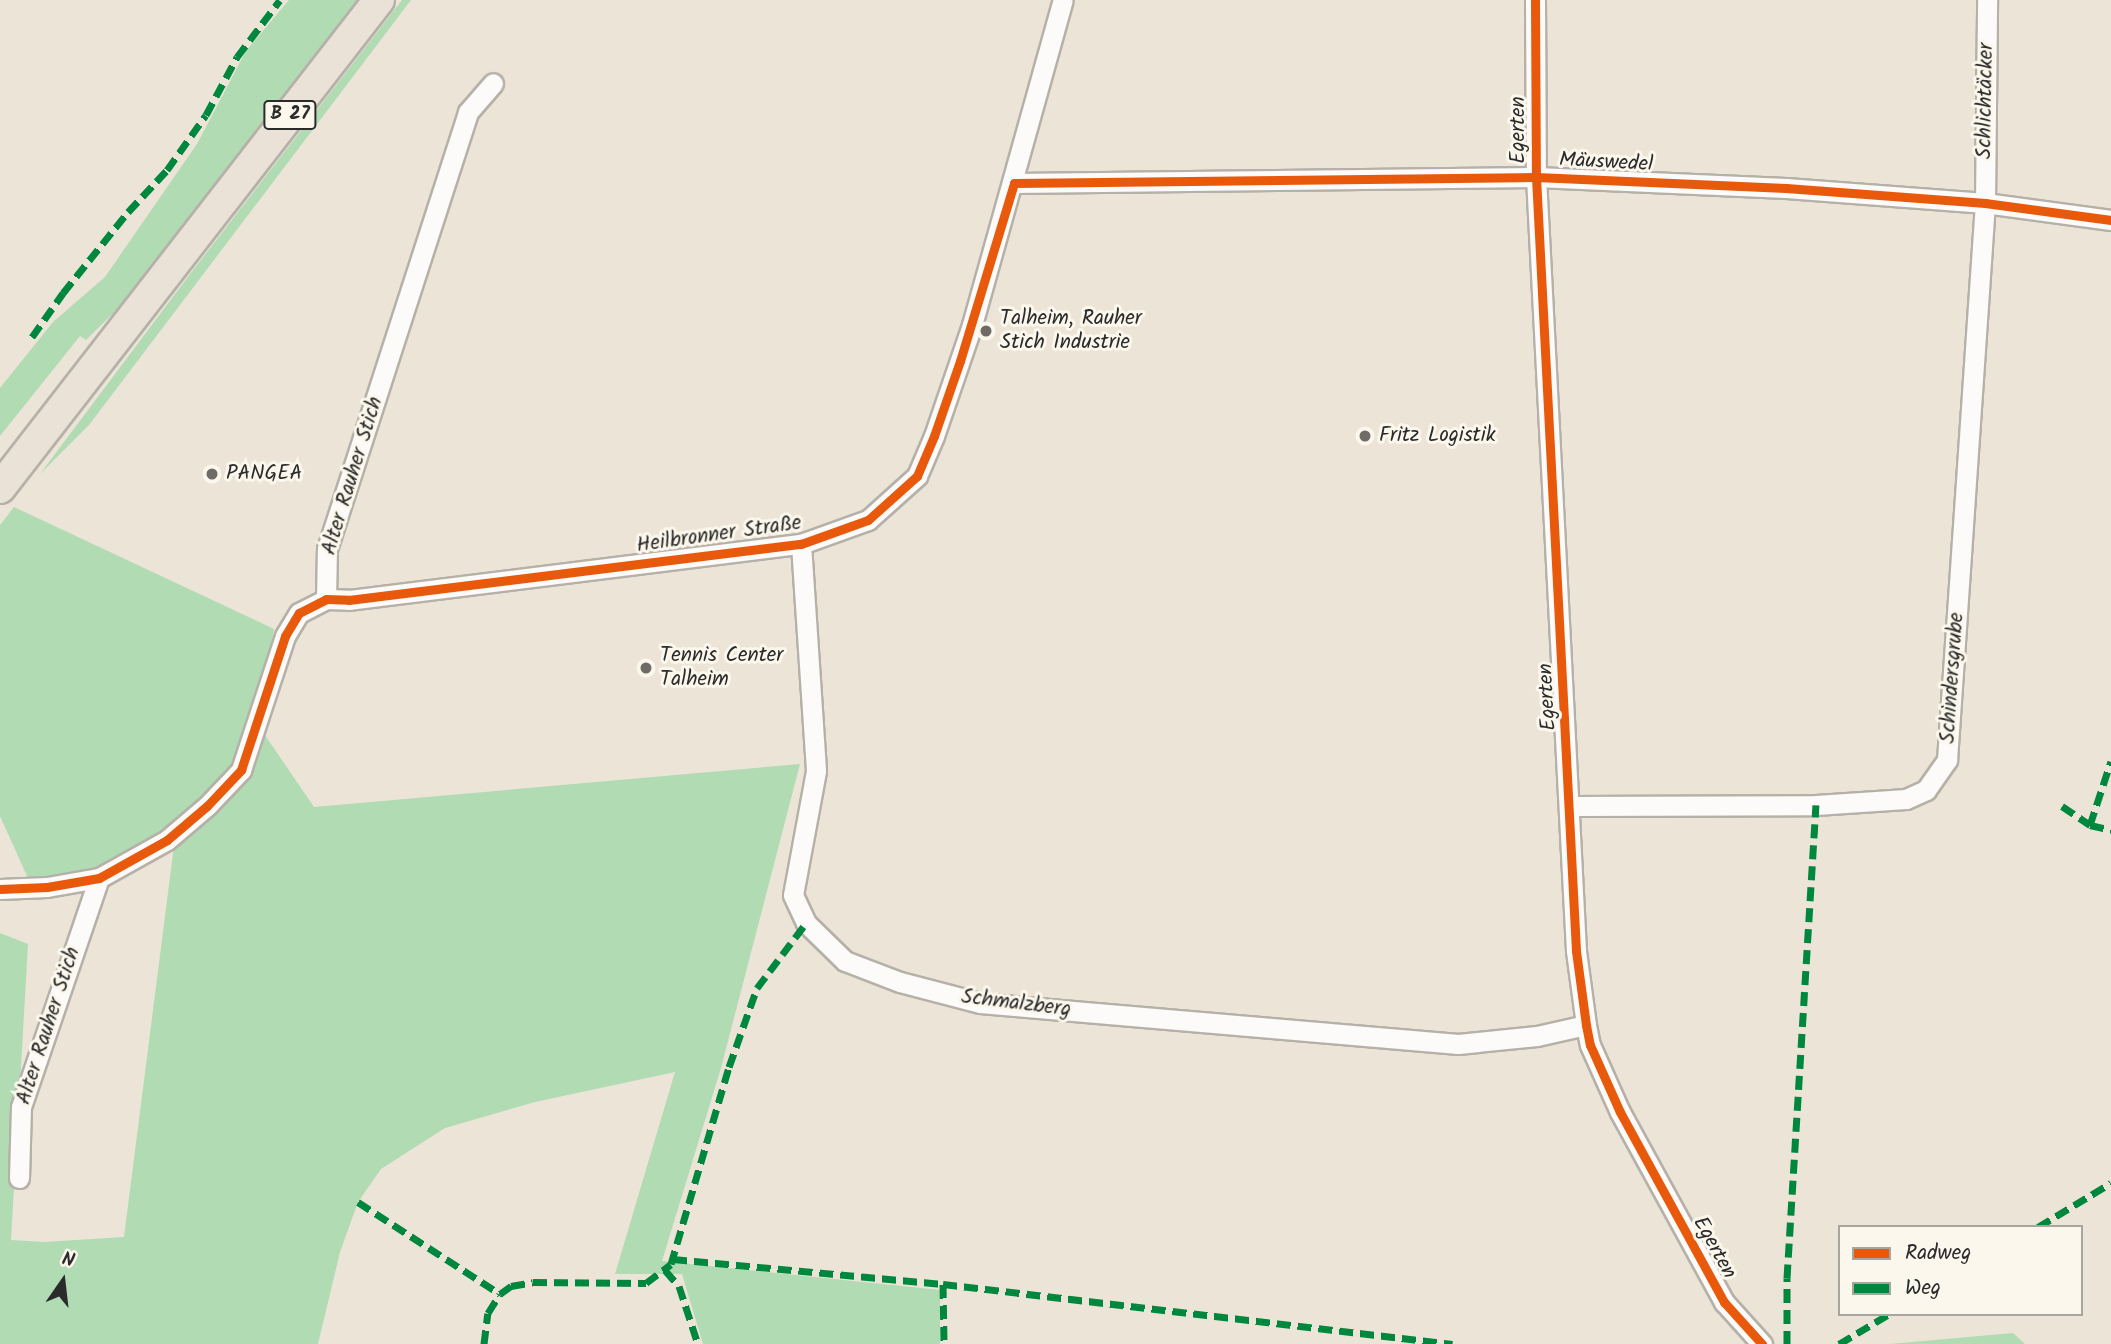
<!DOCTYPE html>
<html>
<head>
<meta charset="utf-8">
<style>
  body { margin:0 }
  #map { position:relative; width:2111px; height:1344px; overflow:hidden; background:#ece4d7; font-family:Kalam,sans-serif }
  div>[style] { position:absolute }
  .green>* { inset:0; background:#b0dbb3 }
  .roads { filter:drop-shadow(2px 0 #b6b1a8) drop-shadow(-2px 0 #b6b1a8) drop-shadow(0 2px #b6b1a8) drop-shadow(0 -2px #b6b1a8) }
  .street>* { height:19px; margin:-9.5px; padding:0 9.5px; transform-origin:9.5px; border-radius:9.5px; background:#fcfbf9 }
  .primary>* { height:30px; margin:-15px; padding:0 15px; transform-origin:15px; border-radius:15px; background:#ebe2d7 }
  .quiet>* { height:7px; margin-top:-3.5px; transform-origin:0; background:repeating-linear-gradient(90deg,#00873e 0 14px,transparent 0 21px) }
  .cycleway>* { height:9px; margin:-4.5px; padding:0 4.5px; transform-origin:4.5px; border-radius:4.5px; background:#e8590c }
  .dots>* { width:19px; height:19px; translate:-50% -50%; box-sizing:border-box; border:4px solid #fbf7ec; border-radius:50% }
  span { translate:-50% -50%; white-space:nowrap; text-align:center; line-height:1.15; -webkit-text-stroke:6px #fbf7ec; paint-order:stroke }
  .shield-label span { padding:2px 5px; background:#fbf7ec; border:2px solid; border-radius:5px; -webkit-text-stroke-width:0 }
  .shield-label { font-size:19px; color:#2b2b2b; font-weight:700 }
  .street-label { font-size:21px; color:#2b2b2b }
  .poi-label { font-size:21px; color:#2b2b2b }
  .left { translate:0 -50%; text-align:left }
  .legend { position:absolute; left:1838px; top:1225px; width:245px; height:91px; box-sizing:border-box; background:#fbf7ec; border:2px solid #a8a59f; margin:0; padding:9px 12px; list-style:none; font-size:21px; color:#2b2b2b }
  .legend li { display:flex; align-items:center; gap:14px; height:35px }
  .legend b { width:35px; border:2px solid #a8a59f }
  .north { position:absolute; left:28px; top:1246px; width:70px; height:70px; -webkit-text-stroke:5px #fbf7ec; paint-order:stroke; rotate:14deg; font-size:19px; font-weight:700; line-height:28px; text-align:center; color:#2b2b2b }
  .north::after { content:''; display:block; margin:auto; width:24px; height:32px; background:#2b2b2b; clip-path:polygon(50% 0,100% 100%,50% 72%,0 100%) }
</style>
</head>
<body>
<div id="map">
  <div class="green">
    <div style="clip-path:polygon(289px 0,367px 0,150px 277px,86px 340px,80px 336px,0 436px,0 388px,53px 322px,105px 277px,197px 144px,246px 51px)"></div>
    <div style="clip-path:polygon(402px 0,411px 0,89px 425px,40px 474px,190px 274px)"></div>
    <div style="clip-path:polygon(14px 507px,274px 629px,264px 688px,238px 768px,169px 835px,96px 876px,31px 885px,0 816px,0 525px)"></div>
    <div style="clip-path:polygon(258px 725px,314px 807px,800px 764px,721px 1068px,662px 1261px,940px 1290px,940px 1344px,703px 1344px,682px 1274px,615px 1274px,675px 1072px,535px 1102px,445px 1128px,381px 1169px,358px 1202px,340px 1252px,318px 1344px,0 1344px,0 933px,28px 944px,11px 1240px,44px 1242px,124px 1237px,175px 838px,244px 772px)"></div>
    <div style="clip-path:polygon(2013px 1333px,2025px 1344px,1890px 1344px)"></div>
  </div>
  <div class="roads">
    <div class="street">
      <div style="left:1535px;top:0;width:177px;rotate:89.7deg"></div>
      <div style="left:1536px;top:177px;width:775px;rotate:87.04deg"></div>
      <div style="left:1576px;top:951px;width:75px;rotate:82.3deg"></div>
      <div style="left:1586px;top:1025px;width:20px;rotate:79deg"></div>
      <div style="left:1590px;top:1045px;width:73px;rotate:65.9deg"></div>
      <div style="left:1620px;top:1112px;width:217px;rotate:61.3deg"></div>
      <div style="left:1724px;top:1302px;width:57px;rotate:47.9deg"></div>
      <div style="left:1014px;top:183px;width:522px;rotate:-0.66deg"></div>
      <div style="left:1536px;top:177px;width:250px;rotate:2.5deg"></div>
      <div style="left:1786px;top:188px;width:200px;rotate:4.3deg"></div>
      <div style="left:1985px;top:203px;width:127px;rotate:7.7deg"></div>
      <div style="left:801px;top:544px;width:227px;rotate:86.2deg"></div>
      <div style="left:816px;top:771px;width:126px;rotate:100.5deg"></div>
      <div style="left:793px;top:895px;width:31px;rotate:65deg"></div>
      <div style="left:806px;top:923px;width:54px;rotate:44.3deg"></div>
      <div style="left:845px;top:961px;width:59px;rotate:20.9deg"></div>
      <div style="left:900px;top:982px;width:83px;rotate:14.7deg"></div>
      <div style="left:980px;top:1003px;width:480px;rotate:4.9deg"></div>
      <div style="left:1458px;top:1044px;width:79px;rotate:-5.8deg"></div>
      <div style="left:1537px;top:1036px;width:50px;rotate:-12.7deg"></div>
      <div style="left:326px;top:599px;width:50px;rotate:-88.9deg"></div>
      <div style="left:327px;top:549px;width:459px;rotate:-72.1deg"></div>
      <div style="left:468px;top:112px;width:38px;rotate:-49deg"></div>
      <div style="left:1571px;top:806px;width:245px;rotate:-0.2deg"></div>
      <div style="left:1816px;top:805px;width:90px;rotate:-3.8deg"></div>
      <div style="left:1906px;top:799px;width:22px;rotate:-24deg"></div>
      <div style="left:1926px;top:790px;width:37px;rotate:-55deg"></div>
      <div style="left:1947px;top:760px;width:558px;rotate:-86.1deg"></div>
      <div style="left:1985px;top:203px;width:203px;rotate:-89.4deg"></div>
      <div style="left:0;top:889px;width:47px;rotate:-2.4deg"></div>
      <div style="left:47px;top:887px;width:53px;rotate:-9.8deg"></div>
      <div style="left:99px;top:878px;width:78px;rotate:-29.2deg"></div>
      <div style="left:167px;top:840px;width:52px;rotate:-40.4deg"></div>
      <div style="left:207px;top:806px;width:50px;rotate:-46.6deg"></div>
      <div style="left:241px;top:770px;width:141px;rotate:-71.8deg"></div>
      <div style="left:285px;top:636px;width:27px;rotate:-59deg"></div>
      <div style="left:299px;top:613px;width:30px;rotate:-27deg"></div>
      <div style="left:326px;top:599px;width:23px;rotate:2deg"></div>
      <div style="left:349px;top:600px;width:455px;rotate:-7.1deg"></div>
      <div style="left:801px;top:544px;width:71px;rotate:-19.7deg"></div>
      <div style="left:868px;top:520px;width:66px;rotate:-41.9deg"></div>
      <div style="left:917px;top:476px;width:43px;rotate:-67deg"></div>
      <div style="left:934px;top:436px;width:117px;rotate:-71.1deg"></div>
      <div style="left:972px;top:325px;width:337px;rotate:-74.4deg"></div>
      <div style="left:19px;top:1178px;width:71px;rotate:-88.4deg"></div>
      <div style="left:21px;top:1107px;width:242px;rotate:-71.2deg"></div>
    </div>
    <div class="primary">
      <div style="left:0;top:488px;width:618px;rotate:-52.17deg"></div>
    </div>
  </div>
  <div class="quiet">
    <div style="left:32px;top:337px;width:54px;rotate:-54.8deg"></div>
    <div style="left:63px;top:293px;width:104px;rotate:-51.3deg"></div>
    <div style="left:128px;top:212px;width:57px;rotate:-47.1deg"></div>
    <div style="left:167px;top:170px;width:67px;rotate:-54.7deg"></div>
    <div style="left:206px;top:115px;width:66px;rotate:-61.9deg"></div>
    <div style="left:237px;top:57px;width:71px;rotate:-53deg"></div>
    <div style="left:2062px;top:806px;width:34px;rotate:34deg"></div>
    <div style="left:2090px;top:825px;width:22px;rotate:13deg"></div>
    <div style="left:2090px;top:825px;width:67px;rotate:-71.8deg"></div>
    <div style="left:358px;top:1202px;width:169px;rotate:32.9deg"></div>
    <div style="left:2038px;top:1227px;width:85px;rotate:-31.1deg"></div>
    <div style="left:673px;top:1259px;width:271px;rotate:5.3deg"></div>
    <div style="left:943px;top:1284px;width:513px;rotate:6.72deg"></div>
    <div style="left:665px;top:1270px;width:21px;rotate:49deg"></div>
    <div style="left:679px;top:1286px;width:61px;rotate:71.9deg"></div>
    <div style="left:943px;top:1284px;width:60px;rotate:89deg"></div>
    <div style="left:484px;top:1344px;width:31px;rotate:-83deg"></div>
    <div style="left:488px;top:1313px;width:22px;rotate:-58deg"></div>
    <div style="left:500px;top:1294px;width:14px;rotate:-36deg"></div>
    <div style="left:511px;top:1286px;width:22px;rotate:-10deg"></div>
    <div style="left:533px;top:1282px;width:113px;rotate:0.5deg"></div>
    <div style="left:646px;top:1283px;width:31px;rotate:-37deg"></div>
    <div style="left:671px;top:1264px;width:205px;rotate:-73.6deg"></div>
    <div style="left:729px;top:1067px;width:84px;rotate:-70.5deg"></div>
    <div style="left:757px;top:988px;width:81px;rotate:-53deg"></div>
    <div style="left:1787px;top:1344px;width:66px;rotate:-90deg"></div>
    <div style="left:1787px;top:1278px;width:474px;rotate:-86.5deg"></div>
    <div style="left:1839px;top:1344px;width:58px;rotate:-31deg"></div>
  </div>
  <div class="cycleway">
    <div style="left:1535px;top:0;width:177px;rotate:89.7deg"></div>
    <div style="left:1536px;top:177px;width:775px;rotate:87.04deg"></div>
    <div style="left:1576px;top:951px;width:75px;rotate:82.3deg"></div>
    <div style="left:1586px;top:1025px;width:20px;rotate:79deg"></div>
    <div style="left:1590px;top:1045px;width:73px;rotate:65.9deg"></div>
    <div style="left:1620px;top:1112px;width:217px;rotate:61.3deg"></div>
    <div style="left:1724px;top:1302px;width:57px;rotate:47.9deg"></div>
    <div style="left:0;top:889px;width:47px;rotate:-2.4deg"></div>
    <div style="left:47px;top:887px;width:53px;rotate:-9.8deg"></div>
    <div style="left:99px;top:878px;width:78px;rotate:-29.2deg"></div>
    <div style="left:167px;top:840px;width:52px;rotate:-40.4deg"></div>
    <div style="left:207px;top:806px;width:50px;rotate:-46.6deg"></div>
    <div style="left:241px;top:770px;width:141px;rotate:-71.8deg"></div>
    <div style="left:285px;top:636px;width:27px;rotate:-59deg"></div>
    <div style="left:299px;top:613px;width:30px;rotate:-27deg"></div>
    <div style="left:326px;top:599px;width:23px;rotate:2deg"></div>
    <div style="left:349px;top:600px;width:455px;rotate:-7.1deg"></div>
    <div style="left:801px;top:544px;width:71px;rotate:-19.7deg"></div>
    <div style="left:868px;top:520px;width:66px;rotate:-41.9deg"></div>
    <div style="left:917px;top:476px;width:43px;rotate:-67deg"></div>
    <div style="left:934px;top:436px;width:79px;rotate:-70.9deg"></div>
    <div style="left:960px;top:361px;width:186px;rotate:-73.1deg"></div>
    <div style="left:1014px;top:183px;width:522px;rotate:-0.66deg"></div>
    <div style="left:1536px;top:177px;width:250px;rotate:2.5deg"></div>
    <div style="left:1786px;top:188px;width:200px;rotate:4.3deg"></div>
    <div style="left:1985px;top:203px;width:127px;rotate:7.7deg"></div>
  </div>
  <div class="dots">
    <div style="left:986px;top:331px;background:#6f6c67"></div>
    <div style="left:1365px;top:436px;background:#6f6c67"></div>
    <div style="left:212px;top:474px;background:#6f6c67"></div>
    <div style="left:646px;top:668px;background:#6f6c67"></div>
  </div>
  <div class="shield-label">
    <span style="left:290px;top:115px">B 27</span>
  </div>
  <div class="street-label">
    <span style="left:1986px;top:101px;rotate:-89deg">Schlichtäcker</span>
    <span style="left:1519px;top:130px;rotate:-90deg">Egerten</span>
    <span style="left:1606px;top:163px;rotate:3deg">Mäuswedel</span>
    <span style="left:353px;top:476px;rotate:-73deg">Alter Rauher Stich</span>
    <span style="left:719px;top:535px;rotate:-8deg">Heilbronner Straße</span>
    <span style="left:1953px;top:678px;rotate:-86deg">Schindersgrube</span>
    <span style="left:1548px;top:697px;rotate:-93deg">Egerten</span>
    <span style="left:1016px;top:1004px;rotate:7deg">Schmalzberg</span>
    <span style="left:49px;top:1026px;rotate:-72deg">Alter Rauher Stich</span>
    <span style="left:1714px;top:1248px;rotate:61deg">Egerten</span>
  </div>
  <div class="poi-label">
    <span class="left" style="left:1000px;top:331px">Talheim, Rauher<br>Stich Industrie</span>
    <span class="left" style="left:1379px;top:436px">Fritz Logistik</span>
    <span class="left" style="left:226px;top:474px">PANGEA</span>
    <span class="left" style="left:660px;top:668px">Tennis Center<br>Talheim</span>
  </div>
  <ul class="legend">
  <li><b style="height:9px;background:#e8590c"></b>Radweg</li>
  <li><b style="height:9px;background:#00873e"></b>Weg</li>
  </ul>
  <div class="north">N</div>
</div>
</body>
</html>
